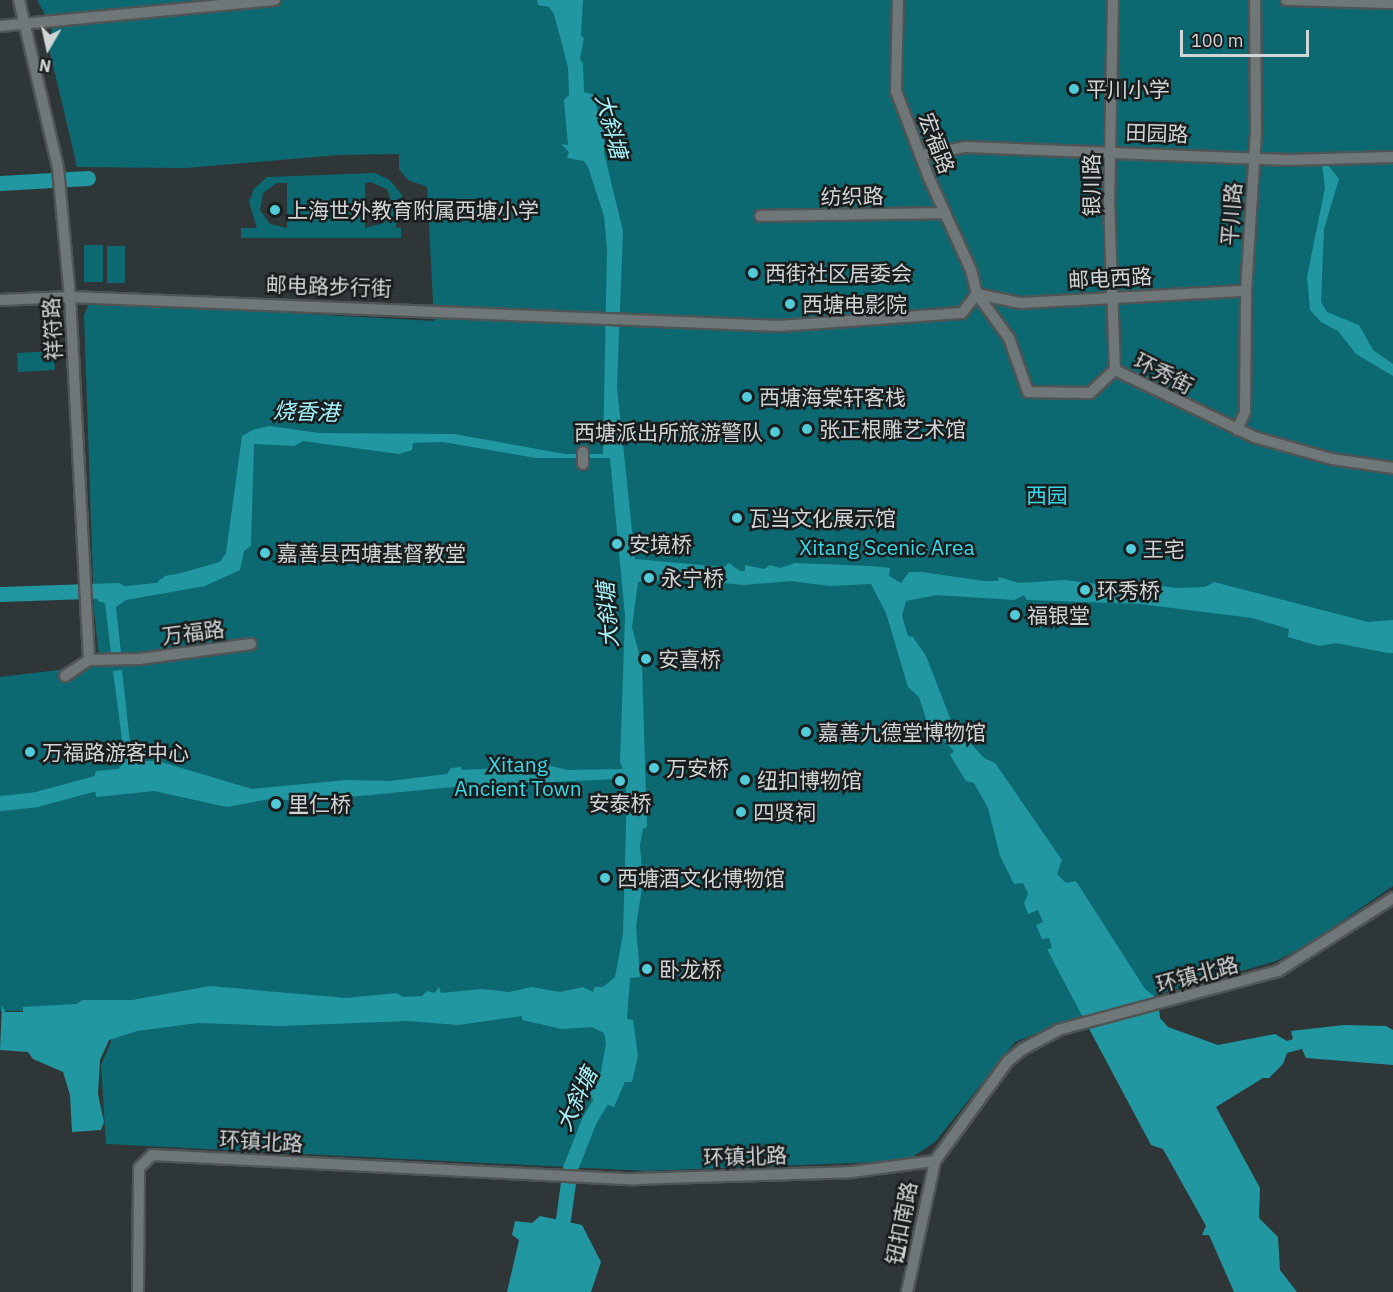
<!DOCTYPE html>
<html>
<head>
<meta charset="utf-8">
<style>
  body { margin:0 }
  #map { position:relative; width:1393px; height:1292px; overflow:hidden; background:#2f3637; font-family:"IBM Plex Sans","Noto Sans SC",sans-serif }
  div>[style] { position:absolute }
  .green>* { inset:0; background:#0d6971; transform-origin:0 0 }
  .water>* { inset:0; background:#2197a2 }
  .river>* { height:15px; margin:-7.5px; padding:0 7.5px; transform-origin:7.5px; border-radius:7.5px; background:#2197a2 }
  .roads { filter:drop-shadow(2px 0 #4f5455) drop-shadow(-2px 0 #4f5455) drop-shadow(0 2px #4f5455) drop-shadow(0 -2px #4f5455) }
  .minor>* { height:10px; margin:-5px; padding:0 5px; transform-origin:5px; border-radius:5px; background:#6f7778 }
  .dots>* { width:16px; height:16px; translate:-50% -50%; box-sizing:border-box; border:3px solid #191d1d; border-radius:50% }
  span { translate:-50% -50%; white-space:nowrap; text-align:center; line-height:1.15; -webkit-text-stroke:5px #191d1d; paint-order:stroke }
  .poi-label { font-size:21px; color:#d1d5d6 }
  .left { translate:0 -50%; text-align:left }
  .right { translate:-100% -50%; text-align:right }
  .street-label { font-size:21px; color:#d1d5d6 }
  .park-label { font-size:21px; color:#37daea }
  .water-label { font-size:22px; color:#a6f4fd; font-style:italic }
  .north { position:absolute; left:18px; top:18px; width:60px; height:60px; -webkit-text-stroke:4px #191d1d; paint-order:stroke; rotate:189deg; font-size:16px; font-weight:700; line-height:24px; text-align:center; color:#d1d5d6 }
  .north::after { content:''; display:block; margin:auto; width:21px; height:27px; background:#d1d5d6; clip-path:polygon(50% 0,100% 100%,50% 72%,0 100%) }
  .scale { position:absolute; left:1180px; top:30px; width:129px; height:27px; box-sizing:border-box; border:3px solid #d1d5d6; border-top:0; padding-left:8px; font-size:18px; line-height:21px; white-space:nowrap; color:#d1d5d6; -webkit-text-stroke:4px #191d1d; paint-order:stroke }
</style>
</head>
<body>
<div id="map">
  <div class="green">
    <div style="clip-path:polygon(37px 0,1393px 0,1393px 886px,1307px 945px,1276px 961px,1075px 1018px,1015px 1042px,935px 1142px,906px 1161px,646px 1171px,106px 1144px,101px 1065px,111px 1042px,112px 1010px,0 1011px,0 677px,100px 665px,94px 610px,84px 315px,89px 304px,101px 303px,434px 321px,427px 187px,408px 180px,399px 169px,399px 154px,338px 155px,186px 168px,77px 167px,49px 48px,52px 27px)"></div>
    <div style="clip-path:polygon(evenodd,375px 173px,390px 180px,402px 195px,403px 210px,395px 227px,401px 228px,401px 238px,241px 238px,241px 228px,257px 228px,249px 202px,254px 189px,267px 177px,375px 173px,370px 182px,387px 189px,393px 206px,384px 223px,365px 228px,365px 183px,370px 182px,375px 173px,277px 183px,287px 183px,287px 228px,270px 224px,260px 210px,263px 193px,277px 183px)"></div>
    <div style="left:84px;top:245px;width:19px;height:37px"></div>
    <div style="left:107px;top:246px;width:18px;height:37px"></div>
    <div style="left:54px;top:351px;width:19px;height:37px;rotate:87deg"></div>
  </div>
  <div class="water">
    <div style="clip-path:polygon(537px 0,583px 0,581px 36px,584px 38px,580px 58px,583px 64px,584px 92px,594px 95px,601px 125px,605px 114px,604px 153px,623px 231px,617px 387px,635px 559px,724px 567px,729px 563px,740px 571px,745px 571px,745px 565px,764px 569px,770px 565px,780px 568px,795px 563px,871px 566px,890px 568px,889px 576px,901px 583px,909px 572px,922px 572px,984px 581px,998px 581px,999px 577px,1019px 583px,1065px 580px,1128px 588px,1133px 582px,1176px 588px,1205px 587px,1214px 582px,1368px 622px,1393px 620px,1393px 653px,1388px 653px,1336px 643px,1319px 646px,1288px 637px,1289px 629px,1252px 618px,1140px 604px,1027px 600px,1024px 595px,1014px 600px,937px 595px,906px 601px,902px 616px,908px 636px,913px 637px,926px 656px,952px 723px,984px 758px,995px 763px,1062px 860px,1057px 874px,1066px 883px,1076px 881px,1145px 989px,1158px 999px,1160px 1018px,1168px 1027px,1218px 1045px,1275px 1034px,1287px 1041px,1293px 1039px,1291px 1031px,1344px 1025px,1386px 1026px,1393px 1030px,1393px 1065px,1306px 1058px,1302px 1049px,1287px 1053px,1283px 1064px,1269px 1078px,1263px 1078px,1216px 1107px,1260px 1188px,1259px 1218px,1278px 1237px,1280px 1270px,1297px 1292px,1234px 1292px,1209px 1235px,1202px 1235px,1206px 1226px,1163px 1149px,1151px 1145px,1062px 978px,1047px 949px,1052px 948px,1049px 938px,1042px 939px,1036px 925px,1043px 922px,1038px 910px,1028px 914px,1024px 903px,1028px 894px,1023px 883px,1014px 884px,1000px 856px,988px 808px,974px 783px,966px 781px,950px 755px,954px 751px,928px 725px,919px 697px,908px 687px,886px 613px,871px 584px,830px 586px,791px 581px,744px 585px,677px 579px,638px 582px,632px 627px,642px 665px,647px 827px,643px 829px,640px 845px,643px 882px,636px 926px,640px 977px,630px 978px,627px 1019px,633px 1020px,638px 1056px,632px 1082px,625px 1082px,614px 1107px,586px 1096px,601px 1072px,606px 1043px,604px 1033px,592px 1027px,562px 1029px,522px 1020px,522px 1016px,458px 1025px,408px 1021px,280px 1026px,198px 1023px,137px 1031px,109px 1040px,100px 1060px,98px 1094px,104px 1122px,101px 1130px,72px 1132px,70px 1095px,63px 1072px,33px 1059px,28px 1052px,0 1050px,2px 1005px,5px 1012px,23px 1012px,23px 1007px,76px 1004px,83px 1000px,132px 1000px,210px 986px,346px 998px,397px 993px,403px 997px,422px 996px,427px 991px,435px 993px,439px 987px,441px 993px,481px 989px,509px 992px,532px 987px,560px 992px,583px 987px,593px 992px,595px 987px,603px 987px,615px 977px,623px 934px,626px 824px,626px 786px,618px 779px,464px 786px,307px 801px,269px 799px,227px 807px,154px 791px,96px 797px,94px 778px,96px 771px,118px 769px,125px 762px,113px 671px,122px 670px,132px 761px,158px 761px,252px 789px,346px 780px,390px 781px,447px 774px,451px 768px,461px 767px,462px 770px,547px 765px,568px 770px,623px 769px,620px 762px,625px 616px,610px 458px,536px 458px,443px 442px,413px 443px,412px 450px,399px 454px,303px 441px,294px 446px,254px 444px,251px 546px,244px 551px,240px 570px,205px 586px,126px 600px,116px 607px,121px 653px,111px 654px,105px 603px,98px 601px,98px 589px,165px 582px,164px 576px,183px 573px,185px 581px,212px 573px,226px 553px,242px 436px,253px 430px,269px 426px,319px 433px,454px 434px,565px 454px,603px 454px,607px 249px,604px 216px,588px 167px,584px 161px,567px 158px,569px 152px,561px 144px,568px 145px,564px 100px,569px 95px,568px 67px,554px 14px,549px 7px,538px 5px)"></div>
    <div style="clip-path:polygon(1327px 164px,1339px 179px,1324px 229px,1321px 302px,1327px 312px,1359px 325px,1373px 350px,1393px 364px,1393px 376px,1356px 354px,1338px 331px,1321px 322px,1310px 310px,1307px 277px,1325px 188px,1322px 165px)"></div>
    <div style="clip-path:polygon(540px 1216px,582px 1225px,601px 1262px,591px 1292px,507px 1292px,519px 1240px,512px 1235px,515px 1221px,532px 1223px)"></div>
  </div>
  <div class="river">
    <div style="left:0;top:183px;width:88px;rotate:-3.3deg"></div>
    <div style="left:164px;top:585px;width:66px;rotate:-15.9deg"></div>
    <div style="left:227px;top:567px;width:3px;rotate:-72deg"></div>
    <div style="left:0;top:594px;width:117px;rotate:-2deg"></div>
    <div style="left:0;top:803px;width:36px;rotate:-6deg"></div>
    <div style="left:36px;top:799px;width:81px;rotate:-15.1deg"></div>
    <div style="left:563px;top:1219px;width:51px;rotate:-82.2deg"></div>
    <div style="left:570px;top:1168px;width:52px;rotate:-68.4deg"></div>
    <div style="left:589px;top:1120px;width:41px;rotate:-59deg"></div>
  </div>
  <div class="roads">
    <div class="minor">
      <div style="left:19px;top:0;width:172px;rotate:76.9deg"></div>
      <div style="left:58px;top:168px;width:130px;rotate:84.7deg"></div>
      <div style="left:70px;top:297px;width:363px;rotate:87deg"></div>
      <div style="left:898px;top:0;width:91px;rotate:91.3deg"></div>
      <div style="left:896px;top:91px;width:93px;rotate:69.2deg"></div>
      <div style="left:929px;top:178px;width:101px;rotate:65.5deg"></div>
      <div style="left:971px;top:270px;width:25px;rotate:76deg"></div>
      <div style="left:977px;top:294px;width:54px;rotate:54deg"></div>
      <div style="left:1009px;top:338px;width:57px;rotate:70.6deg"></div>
      <div style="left:1028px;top:392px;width:62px;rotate:0.9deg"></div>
      <div style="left:1090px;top:393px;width:34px;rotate:-43deg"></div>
      <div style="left:1115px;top:370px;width:154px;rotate:25.7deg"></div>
      <div style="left:1254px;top:437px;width:81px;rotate:15.8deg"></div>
      <div style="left:1332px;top:459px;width:62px;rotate:8.4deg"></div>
      <div style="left:1113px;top:0;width:200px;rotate:91.1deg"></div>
      <div style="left:1109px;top:200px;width:170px;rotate:88deg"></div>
      <div style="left:1286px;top:0;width:107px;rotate:1.6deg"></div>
      <div style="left:0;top:26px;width:276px;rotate:-5.4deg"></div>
      <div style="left:920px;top:155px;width:47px;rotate:-9.9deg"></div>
      <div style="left:966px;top:147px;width:322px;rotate:2.3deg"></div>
      <div style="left:1288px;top:160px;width:105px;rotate:-1.6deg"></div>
      <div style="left:760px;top:216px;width:185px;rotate:-0.9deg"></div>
      <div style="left:977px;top:294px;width:45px;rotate:11.6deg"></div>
      <div style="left:1021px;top:303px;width:225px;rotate:-3.1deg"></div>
      <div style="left:0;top:300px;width:70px;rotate:-2.5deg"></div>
      <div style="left:70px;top:297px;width:710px;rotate:2.34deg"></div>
      <div style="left:779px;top:326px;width:183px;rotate:-4.1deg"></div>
      <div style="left:962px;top:313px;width:24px;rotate:-52deg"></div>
      <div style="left:1237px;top:430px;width:20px;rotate:-66deg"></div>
      <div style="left:1245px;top:412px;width:121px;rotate:-89.5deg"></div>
      <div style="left:1246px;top:291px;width:157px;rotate:-86.4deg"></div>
      <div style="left:1256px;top:134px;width:134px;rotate:-90.4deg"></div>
      <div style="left:583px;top:452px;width:12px;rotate:90deg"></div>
      <div style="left:65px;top:676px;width:29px;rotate:-34deg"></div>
      <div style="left:89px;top:660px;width:50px;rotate:-1.1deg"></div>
      <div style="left:139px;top:659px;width:113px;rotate:-7.6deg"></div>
      <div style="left:138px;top:1292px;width:124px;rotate:-89.5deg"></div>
      <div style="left:139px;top:1168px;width:18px;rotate:-45deg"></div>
      <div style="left:152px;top:1155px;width:483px;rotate:2.9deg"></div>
      <div style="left:634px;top:1179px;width:217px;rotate:-1.8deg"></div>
      <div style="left:851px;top:1172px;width:85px;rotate:-7.5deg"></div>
      <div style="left:907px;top:1292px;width:134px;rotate:-77.9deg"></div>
      <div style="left:935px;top:1161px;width:124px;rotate:-53.9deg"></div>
      <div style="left:1008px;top:1061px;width:19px;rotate:-39deg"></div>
      <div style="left:1023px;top:1049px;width:40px;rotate:-28deg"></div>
      <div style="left:1058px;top:1030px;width:228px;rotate:-15deg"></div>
      <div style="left:1278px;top:971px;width:136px;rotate:-32.4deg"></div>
    </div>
  </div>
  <div class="dots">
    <div style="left:1074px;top:89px;background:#52cbd8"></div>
    <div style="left:275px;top:210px;background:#52cbd8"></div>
    <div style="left:753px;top:273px;background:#52cbd8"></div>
    <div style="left:790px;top:304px;background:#52cbd8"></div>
    <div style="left:747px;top:397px;background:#52cbd8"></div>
    <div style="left:807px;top:429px;background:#52cbd8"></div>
    <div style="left:775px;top:432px;background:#52cbd8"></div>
    <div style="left:737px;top:518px;background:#52cbd8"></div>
    <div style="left:617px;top:544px;background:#52cbd8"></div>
    <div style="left:1131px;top:549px;background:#52cbd8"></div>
    <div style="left:265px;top:553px;background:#52cbd8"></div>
    <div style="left:649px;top:578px;background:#52cbd8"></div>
    <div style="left:1085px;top:590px;background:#52cbd8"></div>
    <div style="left:1015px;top:615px;background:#52cbd8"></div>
    <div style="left:646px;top:659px;background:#52cbd8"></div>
    <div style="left:806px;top:732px;background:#52cbd8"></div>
    <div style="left:30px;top:752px;background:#52cbd8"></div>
    <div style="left:654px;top:768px;background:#52cbd8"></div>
    <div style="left:745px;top:780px;background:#52cbd8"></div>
    <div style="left:620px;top:781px;background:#52cbd8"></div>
    <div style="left:276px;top:804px;background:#52cbd8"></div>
    <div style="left:741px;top:812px;background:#52cbd8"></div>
    <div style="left:605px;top:878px;background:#52cbd8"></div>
    <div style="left:647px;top:969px;background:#52cbd8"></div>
  </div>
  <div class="poi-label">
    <span class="left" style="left:1086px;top:89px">平川小学</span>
    <span class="left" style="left:287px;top:210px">上海世外教育附属西塘小学</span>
    <span class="left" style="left:765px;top:273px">西街社区居委会</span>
    <span class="left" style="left:802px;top:304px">西塘电影院</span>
    <span class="left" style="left:759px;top:397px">西塘海棠轩客栈</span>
    <span class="left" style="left:819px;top:429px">张正根雕艺术馆</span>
    <span class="right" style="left:763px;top:432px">西塘派出所旅游警队</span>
    <span class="left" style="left:749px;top:518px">瓦当文化展示馆</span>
    <span class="left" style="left:629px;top:544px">安境桥</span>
    <span class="left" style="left:1143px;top:549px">王宅</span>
    <span class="left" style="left:277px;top:553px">嘉善县西塘基督教堂</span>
    <span class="left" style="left:661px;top:578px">永宁桥</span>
    <span class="left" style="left:1097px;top:590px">环秀桥</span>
    <span class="left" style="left:1027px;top:615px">福银堂</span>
    <span class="left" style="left:658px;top:659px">安喜桥</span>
    <span class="left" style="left:818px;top:732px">嘉善九德堂博物馆</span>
    <span class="left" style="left:42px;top:752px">万福路游客中心</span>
    <span class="left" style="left:666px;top:768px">万安桥</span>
    <span class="left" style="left:757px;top:780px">纽扣博物馆</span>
    <span style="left:620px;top:803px">安泰桥</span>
    <span class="left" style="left:288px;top:804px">里仁桥</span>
    <span class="left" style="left:753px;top:812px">四贤祠</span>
    <span class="left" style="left:617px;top:878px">西塘酒文化博物馆</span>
    <span class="left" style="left:659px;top:969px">卧龙桥</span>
  </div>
  <div class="street-label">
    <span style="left:1157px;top:133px;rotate:2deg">田园路</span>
    <span style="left:937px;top:143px;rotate:69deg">宏福路</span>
    <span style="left:1091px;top:185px;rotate:-90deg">银川路</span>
    <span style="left:852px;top:196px;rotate:-1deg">纺织路</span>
    <span style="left:1231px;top:214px;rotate:-86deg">平川路</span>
    <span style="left:1110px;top:278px;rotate:-3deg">邮电西路</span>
    <span style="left:329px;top:286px;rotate:2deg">邮电路步行街</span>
    <span style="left:52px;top:329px;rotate:-93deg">祥符路</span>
    <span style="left:1164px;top:373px;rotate:27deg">环秀街</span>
    <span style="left:193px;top:632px;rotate:-7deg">万福路</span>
    <span style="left:1197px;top:974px;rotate:-15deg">环镇北路</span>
    <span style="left:261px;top:1141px;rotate:3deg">环镇北路</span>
    <span style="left:745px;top:1156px;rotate:-2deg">环镇北路</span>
    <span style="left:901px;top:1223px;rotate:-79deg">钮扣南路</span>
  </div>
  <div class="park-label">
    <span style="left:1047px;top:495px">西园</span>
    <span style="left:887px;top:547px">Xitang Scenic Area</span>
    <span style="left:518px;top:776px">Xitang<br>Ancient Town</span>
  </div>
  <div class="water-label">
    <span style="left:612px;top:126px;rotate:75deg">大斜塘</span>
    <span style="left:306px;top:411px;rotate:2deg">烧香港</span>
    <span style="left:607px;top:615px;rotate:-94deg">大斜塘</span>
    <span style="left:576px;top:1099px;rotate:-65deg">大斜塘</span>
  </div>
  <div class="north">N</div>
  <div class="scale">100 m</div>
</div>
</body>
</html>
